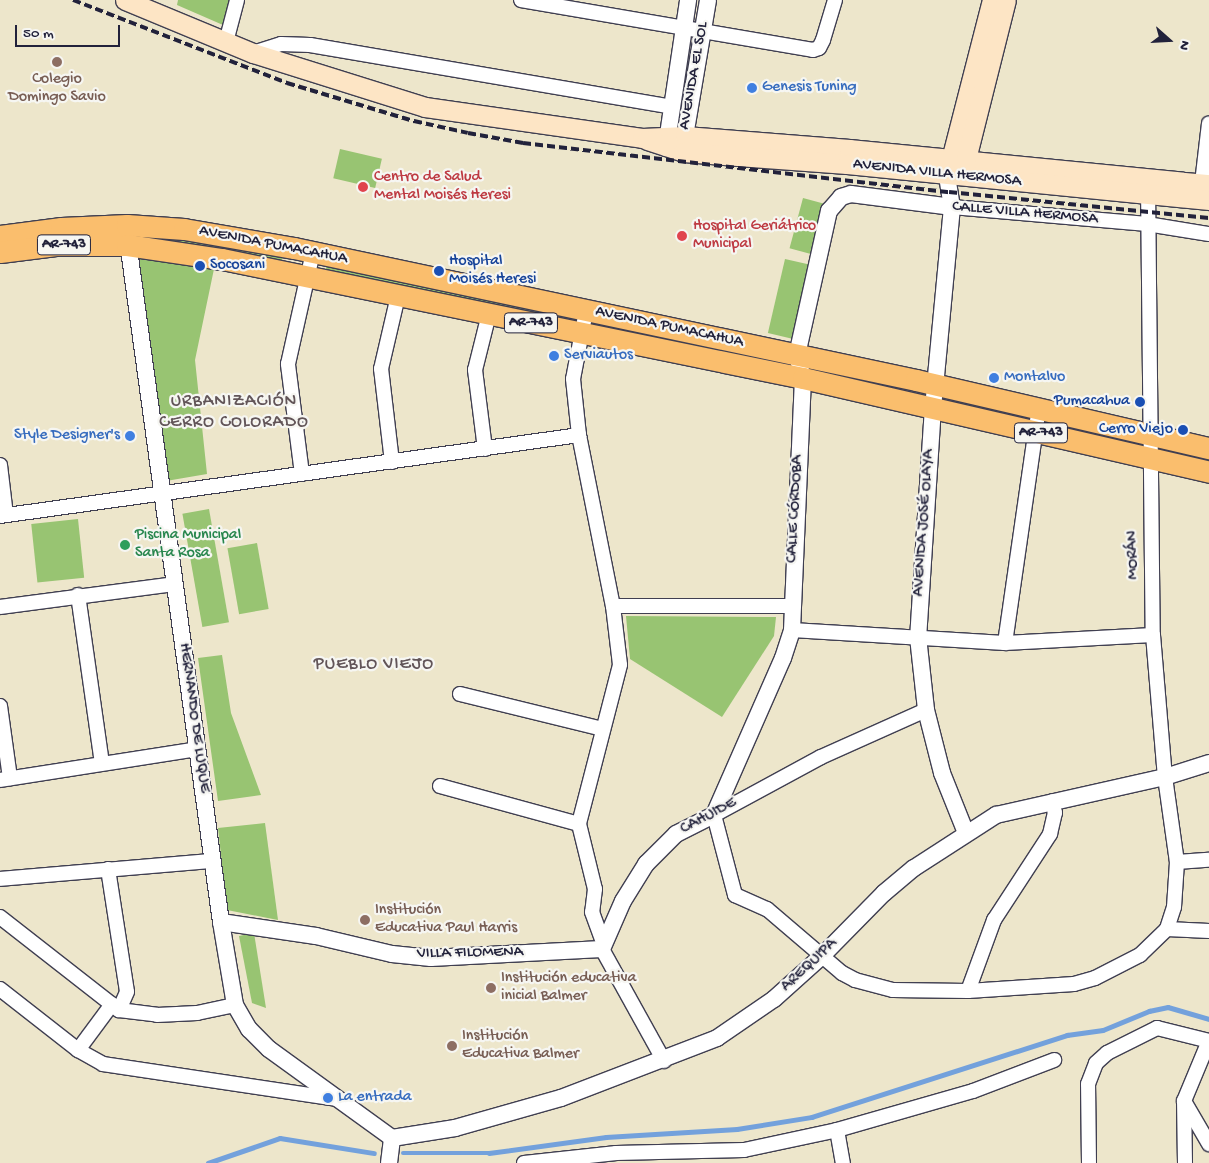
<!DOCTYPE html>
<html>
<head>
<meta charset="utf-8">
<style>
  body { margin:0 }
  #map { position:relative; width:1209px; height:1163px; overflow:hidden; background:#ede6cb; font-family:"Gochi Hand",sans-serif }
  div>[style] { position:absolute }
  .green>* { inset:0; background:#98c472; transform-origin:0 0 }
  .stream>* { height:4.5px; margin:-2.25px; padding:0 2.25px; transform-origin:2.25px; border-radius:2.25px; background:#73a1dc }
  .roads { filter:drop-shadow(1px 0 #403f51) drop-shadow(-1px 0 #403f51) drop-shadow(0 1px #403f51) drop-shadow(0 -1px #403f51) }
  .minor>* { height:14px; margin:-7px; padding:0 7px; transform-origin:7px; border-radius:7px; background:#fff }
  .tertiary>* { height:16px; margin:-8px; padding:0 8px; transform-origin:8px; border-radius:8px; background:#fff }
  .secondary>* { height:19px; margin:-9.5px; padding:0 9.5px; transform-origin:9.5px; border-radius:9.5px; background:#fde5c5 }
  .primary>* { height:21px; margin:-10.5px; padding:0 10.5px; transform-origin:10.5px; border-radius:10.5px; background:#fabe6d }
  .rail>* { height:4px; margin-top:-2px; transform-origin:0; background:repeating-linear-gradient(90deg,#22223b 0 8px,transparent 0 12px) }
  .dots>* { width:14px; height:14px; translate:-50% -50%; box-sizing:border-box; border:2px solid #f6f6f2; border-radius:50% }
  span { translate:-50% -50%; white-space:nowrap; text-align:center; line-height:1.15; -webkit-text-stroke:4.5px #f6f6f2; paint-order:stroke }
  .shield-label span { padding:1px 4px; background:#f6f6f2; border:1px solid; border-radius:4px; -webkit-text-stroke-width:0 }
  .shield-label { font-size:15px; color:#22223b; font-weight:700 }
  .street-label { font-size:16px; color:#22223b }
  .education-label { font-size:16px; color:#785e54 }
  .left { translate:0 -50%; text-align:left }
  .shop-label { font-size:16px; color:#366cbe }
  .right { translate:-100% -50%; text-align:right }
  .health-label { font-size:16px; color:#be3a42 }
  .transit-label { font-size:16px; color:#164399 }
  .leisure-label { font-size:16px; color:#27864d }
  .neighbourhood-label { font-size:18px; color:#625558; letter-spacing:1px }
  .north { position:absolute; left:1144px; top:15px; width:50px; height:50px; -webkit-text-stroke:4px #f6f6f2; paint-order:stroke; rotate:109deg; font-size:14px; font-weight:700; line-height:20px; text-align:center; color:#22223b }
  .north::after { content:''; display:block; margin:auto; width:18px; height:22px; background:#22223b; clip-path:polygon(50% 0,100% 100%,50% 72%,0 100%) }
  .scale { position:absolute; left:15px; top:25px; width:105px; height:22px; box-sizing:border-box; border:2px solid #22223b; border-top:0; padding-left:6px; font-size:15px; line-height:18px; white-space:nowrap; color:#22223b; -webkit-text-stroke:4px #f6f6f2; paint-order:stroke }
</style>
</head>
<body>
<div id="map">
  <div class="green">
    <div style="clip-path:polygon(178px 0,230px 0,223px 25px,177px 5px)"></div>
    <div style="left:340px;top:149px;width:43px;height:30px;rotate:13deg"></div>
    <div style="left:803px;top:198px;width:23px;height:52px;rotate:15deg"></div>
    <div style="clip-path:polygon(151px 236px,185px 239px,283px 255px,282px 261px,151px 240px)"></div>
    <div style="clip-path:polygon(135px 258px,214px 269px,195px 360px,207px 474px,166px 481px)"></div>
    <div style="left:785px;top:259px;width:26px;height:76px;rotate:13deg"></div>
    <div style="left:327px;top:264px;width:241px;height:6px;rotate:12deg"></div>
    <div style="clip-path:polygon(953px 396px,1027px 415px,1026px 420px,952px 403px)"></div>
    <div style="clip-path:polygon(1047px 419px,1127px 439px,1125px 443px,1045px 425px)"></div>
    <div style="left:209px;top:509px;width:115px;height:27px;rotate:80deg"></div>
    <div style="left:78px;top:519px;width:59px;height:47px;rotate:84deg"></div>
    <div style="left:257px;top:543px;width:67px;height:30px;rotate:80deg"></div>
    <div style="clip-path:polygon(626px 616px,776px 617px,774px 636px,722px 717px,630px 659px)"></div>
    <div style="clip-path:polygon(222px 655px,231px 713px,261px 795px,218px 801px,198px 658px)"></div>
    <div style="clip-path:polygon(265px 823px,278px 920px,227px 910px,218px 828px)"></div>
    <div style="clip-path:polygon(254px 933px,266px 1008px,252px 1003px,239px 936px)"></div>
  </div>
  <div class="stream">
    <div style="left:403px;top:1153px;width:86px"></div>
    <div style="left:489px;top:1153px;width:118px;rotate:-7.8deg"></div>
    <div style="left:606px;top:1137px;width:131px;rotate:-3.5deg"></div>
    <div style="left:737px;top:1129px;width:76px;rotate:-9.1deg"></div>
    <div style="left:812px;top:1117px;width:268px;rotate:-17.8deg"></div>
    <div style="left:1067px;top:1035px;width:36px;rotate:-8deg"></div>
    <div style="left:1103px;top:1030px;width:50px;rotate:-22.4deg"></div>
    <div style="left:1149px;top:1011px;width:19px;rotate:-12deg"></div>
    <div style="left:1168px;top:1007px;width:43px;rotate:16.3deg"></div>
    <div style="left:208px;top:1163px;width:76px;rotate:-19.1deg"></div>
    <div style="left:280px;top:1138px;width:95px;rotate:9.1deg"></div>
  </div>
  <div class="roads">
    <div class="minor">
      <div style="left:521px;top:0;width:296px;rotate:9.7deg"></div>
      <div style="left:813px;top:50px;width:6px;rotate:-18deg"></div>
      <div style="left:819px;top:48px;width:9px;rotate:-63deg"></div>
      <div style="left:823px;top:40px;width:42px;rotate:-73.3deg"></div>
      <div style="left:226px;top:42px;width:43px;rotate:-75.3deg"></div>
      <div style="left:253px;top:53px;width:29px;rotate:-18deg"></div>
      <div style="left:281px;top:44px;width:29px;rotate:2deg"></div>
      <div style="left:310px;top:45px;width:366px;rotate:9.7deg"></div>
      <div style="left:1202px;top:183px;width:60px;rotate:-83.3deg"></div>
      <div style="left:1148px;top:186px;width:449px;rotate:89.4deg"></div>
      <div style="left:1153px;top:635px;width:143px;rotate:85.2deg"></div>
      <div style="left:1165px;top:777px;width:86px;rotate:82deg"></div>
      <div style="left:1177px;top:862px;width:45px;rotate:93.8deg"></div>
      <div style="left:1174px;top:907px;width:23px;rotate:108deg"></div>
      <div style="left:952px;top:207px;width:196px;rotate:5deg"></div>
      <div style="left:1147px;top:224px;width:63px;rotate:9.2deg"></div>
      <div style="left:586px;top:311px;width:69px;rotate:100.8deg"></div>
      <div style="left:573px;top:379px;width:56px;rotate:83.9deg"></div>
      <div style="left:579px;top:435px;width:174px;rotate:78.8deg"></div>
      <div style="left:613px;top:606px;width:59px;rotate:83.2deg"></div>
      <div style="left:620px;top:665px;width:164px;rotate:104.5deg"></div>
      <div style="left:579px;top:824px;width:67px;rotate:76.2deg"></div>
      <div style="left:595px;top:889px;width:23px;rotate:97deg"></div>
      <div style="left:592px;top:912px;width:35px;rotate:70deg"></div>
      <div style="left:485px;top:449px;width:80px;rotate:-97.2deg"></div>
      <div style="left:475px;top:370px;width:58px;rotate:-76deg"></div>
      <div style="left:392px;top:462px;width:94px;rotate:-96.7deg"></div>
      <div style="left:381px;top:369px;width:75px;rotate:-76.9deg"></div>
      <div style="left:0;top:465px;width:50px;rotate:83.2deg"></div>
      <div style="left:302px;top:474px;width:111px;rotate:-97.3deg"></div>
      <div style="left:288px;top:364px;width:115px;rotate:-77.4deg"></div>
      <div style="left:0;top:516px;width:585px;rotate:-7.96deg"></div>
      <div style="left:78px;top:595px;width:170px;rotate:81.9deg"></div>
      <div style="left:613px;top:606px;width:178px"></div>
      <div style="left:0;top:607px;width:176px;rotate:-7.5deg"></div>
      <div style="left:792px;top:630px;width:213px;rotate:3.5deg"></div>
      <div style="left:1005px;top:643px;width:148px;rotate:-3.1deg"></div>
      <div style="left:1005px;top:643px;width:237px;rotate:-81.8deg"></div>
      <div style="left:460px;top:694px;width:147px;rotate:13.8deg"></div>
      <div style="left:0;top:706px;width:73px;rotate:82.1deg"></div>
      <div style="left:926px;top:710px;width:115px;rotate:155.9deg"></div>
      <div style="left:821px;top:757px;width:122px;rotate:151.5deg"></div>
      <div style="left:714px;top:815px;width:83px;rotate:75.3deg"></div>
      <div style="left:735px;top:895px;width:35px;rotate:24deg"></div>
      <div style="left:767px;top:909px;width:99px;rotate:40.5deg"></div>
      <div style="left:842px;top:973px;width:15px;rotate:28deg"></div>
      <div style="left:855px;top:980px;width:39px;rotate:15deg"></div>
      <div style="left:893px;top:990px;width:75px;rotate:0.8deg"></div>
      <div style="left:968px;top:991px;width:106px;rotate:-3.8deg"></div>
      <div style="left:1074px;top:984px;width:22px;rotate:-16deg"></div>
      <div style="left:1095px;top:978px;width:51px;rotate:-27.1deg"></div>
      <div style="left:1140px;top:955px;width:37px;rotate:-44deg"></div>
      <div style="left:1167px;top:929px;width:42px;rotate:2.7deg"></div>
      <div style="left:0;top:780px;width:199px;rotate:-8.9deg"></div>
      <div style="left:440px;top:786px;width:144px;rotate:15.3deg"></div>
      <div style="left:1177px;top:862px;width:32px;rotate:-4deg"></div>
      <div style="left:108px;top:869px;width:124px;rotate:81.2deg"></div>
      <div style="left:127px;top:992px;width:20px;rotate:114deg"></div>
      <div style="left:0;top:879px;width:213px;rotate:-4.9deg"></div>
      <div style="left:0;top:917px;width:151px;rotate:38deg"></div>
      <div style="left:119px;top:1010px;width:38px;rotate:7deg"></div>
      <div style="left:157px;top:1015px;width:40px;rotate:-2.9deg"></div>
      <div style="left:197px;top:1013px;width:39px;rotate:-12deg"></div>
      <div style="left:602px;top:949px;width:128px;rotate:61deg"></div>
      <div style="left:0;top:989px;width:99px;rotate:38deg"></div>
      <div style="left:78px;top:1050px;width:29px;rotate:29deg"></div>
      <div style="left:103px;top:1064px;width:237px;rotate:8.5deg"></div>
      <div style="left:968px;top:991px;width:76px;rotate:-69.9deg"></div>
      <div style="left:994px;top:920px;width:103px;rotate:-56.9deg"></div>
      <div style="left:1050px;top:834px;width:22px;rotate:-77deg"></div>
      <div style="left:1055px;top:813px;width:12px;rotate:-104deg"></div>
      <div style="left:78px;top:1050px;width:57px;rotate:-53.5deg"></div>
      <div style="left:1184px;top:1101px;width:50px;rotate:59.8deg"></div>
      <div style="left:837px;top:1130px;width:34px;rotate:80deg"></div>
      <div style="left:524px;top:1163px;width:93px;rotate:-6.2deg"></div>
      <div style="left:616px;top:1153px;width:128px;rotate:-1.3deg"></div>
      <div style="left:744px;top:1150px;width:95px;rotate:-12.1deg"></div>
      <div style="left:837px;top:1130px;width:141px;rotate:-16deg"></div>
      <div style="left:973px;top:1091px;width:87px;rotate:-20.9deg"></div>
      <div style="left:1089px;top:1163px;width:79px;rotate:-90.7deg"></div>
      <div style="left:1088px;top:1084px;width:22px;rotate:-69deg"></div>
      <div style="left:1096px;top:1063px;width:15px;rotate:-42deg"></div>
      <div style="left:1107px;top:1053px;width:56px;rotate:-26.6deg"></div>
      <div style="left:1157px;top:1028px;width:54px;rotate:14deg"></div>
      <div style="left:1185px;top:1163px;width:62px;rotate:-90.9deg"></div>
      <div style="left:1184px;top:1101px;width:65px;rotate:-67.4deg"></div>
    </div>
    <div class="tertiary">
      <div style="left:666px;top:148px;width:150px;rotate:-81.5deg"></div>
      <div style="left:683px;top:148px;width:150px;rotate:-80.4deg"></div>
      <div style="left:947px;top:176px;width:31px;rotate:81deg"></div>
      <div style="left:952px;top:207px;width:201px;rotate:95.4deg"></div>
      <div style="left:933px;top:407px;width:230px;rotate:93.7deg"></div>
      <div style="left:918px;top:637px;width:73px;rotate:83.7deg"></div>
      <div style="left:926px;top:710px;width:65px;rotate:75.7deg"></div>
      <div style="left:942px;top:773px;width:65px;rotate:68.2deg"></div>
      <div style="left:127px;top:235px;width:693px;rotate:82.21deg"></div>
      <div style="left:221px;top:922px;width:84px;rotate:80.4deg"></div>
      <div style="left:235px;top:1005px;width:28px;rotate:60deg"></div>
      <div style="left:249px;top:1029px;width:28px;rotate:45deg"></div>
      <div style="left:269px;top:1049px;width:152px;rotate:35.9deg"></div>
      <div style="left:221px;top:922px;width:96px;rotate:8.4deg"></div>
      <div style="left:316px;top:936px;width:78px;rotate:13.3deg"></div>
      <div style="left:392px;top:954px;width:39px;rotate:6deg"></div>
      <div style="left:431px;top:958px;width:171px;rotate:-3deg"></div>
      <div style="left:602px;top:949px;width:52px;rotate:-66.4deg"></div>
      <div style="left:623px;top:901px;width:44px;rotate:-58.1deg"></div>
      <div style="left:646px;top:864px;width:42px;rotate:-45deg"></div>
      <div style="left:676px;top:834px;width:42px;rotate:-26.6deg"></div>
      <div style="left:714px;top:815px;width:171px;rotate:-66.3deg"></div>
      <div style="left:783px;top:658px;width:29px;rotate:-72deg"></div>
      <div style="left:792px;top:630px;width:252px;rotate:-87.5deg"></div>
      <div style="left:803px;top:378px;width:24px;rotate:-105deg"></div>
      <div style="left:797px;top:355px;width:148px;rotate:-77.5deg"></div>
      <div style="left:829px;top:211px;width:18px;rotate:-49deg"></div>
      <div style="left:841px;top:197px;width:10px;rotate:-17deg"></div>
      <div style="left:851px;top:194px;width:102px;rotate:7.3deg"></div>
      <div style="left:392px;top:1138px;width:64px;rotate:-9deg"></div>
      <div style="left:455px;top:1128px;width:110px;rotate:-15.8deg"></div>
      <div style="left:561px;top:1098px;width:167px;rotate:-21deg"></div>
      <div style="left:717px;top:1038px;width:69px;rotate:-34.4deg"></div>
      <div style="left:774px;top:999px;width:64px;rotate:-41.9deg"></div>
      <div style="left:822px;top:956px;width:88px;rotate:-45.5deg"></div>
      <div style="left:884px;top:893px;width:39px;rotate:-40deg"></div>
      <div style="left:914px;top:868px;width:98px;rotate:-32.9deg"></div>
      <div style="left:996px;top:815px;width:173px;rotate:-12.7deg"></div>
      <div style="left:1165px;top:777px;width:46px;rotate:-17.7deg"></div>
      <div style="left:389px;top:1163px;width:25px;rotate:-83deg"></div>
    </div>
    <div class="secondary">
      <div style="left:125px;top:0;width:139px;rotate:22.5deg"></div>
      <div style="left:253px;top:53px;width:180px;rotate:17.4deg"></div>
      <div style="left:425px;top:107px;width:219px;rotate:8.1deg"></div>
      <div style="left:642px;top:138px;width:43px;rotate:-2.7deg"></div>
      <div style="left:685px;top:136px;width:165px;rotate:4.5deg"></div>
      <div style="left:849px;top:149px;width:362px;rotate:5.6deg"></div>
      <div style="left:647px;top:140px;width:38px;rotate:18deg"></div>
      <div style="left:683px;top:152px;width:164px;rotate:4.2deg"></div>
      <div style="left:847px;top:164px;width:364px;rotate:5.7deg"></div>
      <div style="left:948px;top:171px;width:177px;rotate:-75.6deg"></div>
      <div style="left:963px;top:171px;width:176px;rotate:-75.9deg"></div>
    </div>
    <div class="primary">
      <div style="left:0;top:236px;width:62px;rotate:-7.5deg"></div>
      <div style="left:61px;top:228px;width:66px;rotate:-2.6deg"></div>
      <div style="left:127px;top:225px;width:57px;rotate:4deg"></div>
      <div style="left:184px;top:229px;width:112px;rotate:9.8deg"></div>
      <div style="left:294px;top:248px;width:636px;rotate:11.98deg"></div>
      <div style="left:916px;top:380px;width:301px;rotate:13.1deg"></div>
      <div style="left:0;top:252px;width:56px;rotate:-7.1deg"></div>
      <div style="left:56px;top:245px;width:71px"></div>
      <div style="left:127px;top:245px;width:96px;rotate:8.4deg"></div>
      <div style="left:222px;top:259px;width:593px;rotate:11.58deg"></div>
      <div style="left:803px;top:378px;width:417px;rotate:13deg"></div>
    </div>
  </div>
  <div class="rail">
    <div style="left:73px;top:0;width:230px;rotate:21.2deg"></div>
    <div style="left:287px;top:83px;width:133px;rotate:16.7deg"></div>
    <div style="left:414px;top:121px;width:55px;rotate:12.5deg"></div>
    <div style="left:468px;top:133px;width:56px;rotate:10.3deg"></div>
    <div style="left:523px;top:143px;width:429px;rotate:6.6deg"></div>
    <div style="left:949px;top:192px;width:261px;rotate:5.7deg"></div>
  </div>
  <div class="dots">
    <div style="left:57px;top:62px;background:#8d6e63"></div>
    <div style="left:752px;top:88px;background:#3f7fe0"></div>
    <div style="left:363px;top:187px;background:#e0444e"></div>
    <div style="left:682px;top:236px;background:#e0444e"></div>
    <div style="left:200px;top:266px;background:#1a4fb4"></div>
    <div style="left:439px;top:271px;background:#1a4fb4"></div>
    <div style="left:554px;top:356px;background:#3f7fe0"></div>
    <div style="left:994px;top:378px;background:#3f7fe0"></div>
    <div style="left:1140px;top:402px;background:#1a4fb4"></div>
    <div style="left:1183px;top:430px;background:#1a4fb4"></div>
    <div style="left:130px;top:436px;background:#3f7fe0"></div>
    <div style="left:125px;top:545px;background:#2e9e5b"></div>
    <div style="left:365px;top:920px;background:#8d6e63"></div>
    <div style="left:491px;top:988px;background:#8d6e63"></div>
    <div style="left:452px;top:1046px;background:#8d6e63"></div>
    <div style="left:328px;top:1098px;background:#3f7fe0"></div>
  </div>
  <div class="shield-label">
    <span style="left:64px;top:245px">AR-743</span>
    <span style="left:531px;top:323px">AR-743</span>
    <span style="left:1041px;top:433px">AR-743</span>
  </div>
  <div class="street-label">
    <span style="left:695px;top:76px;rotate:-80deg">AVENIDA EL SOL</span>
    <span style="left:937px;top:174px;rotate:6deg">AVENIDA VILLA HERMOSA</span>
    <span style="left:1025px;top:214px;rotate:5deg">CALLE VILLA HERMOSA</span>
    <span style="left:273px;top:246px;rotate:11deg">AVENIDA PUMACAHUA</span>
    <span style="left:669px;top:328px;rotate:12deg">AVENIDA PUMACAHUA</span>
    <span style="left:796px;top:509px;rotate:-87deg">CALLE CÓRDOBA</span>
    <span style="left:925px;top:523px;rotate:-86deg">AVENIDA JOSÉ OLAYA</span>
    <span style="left:1134px;top:555px;rotate:-91deg">MORÁN</span>
    <span style="left:193px;top:718px;rotate:82deg">HERNANDO DE LUQUE</span>
    <span style="left:709px;top:817px;rotate:-28deg">CAHUIDE</span>
    <span style="left:470px;top:954px;rotate:-1deg">VILLA FILOMENA</span>
    <span style="left:810px;top:966px;rotate:-43deg">AREQUIPA</span>
  </div>
  <div class="education-label">
    <span style="left:57px;top:89px">Colegio<br>Domingo Savio</span>
    <span class="left" style="left:375px;top:920px">Institución<br>Educativa Paul Harris</span>
    <span class="left" style="left:501px;top:988px">Institución educativa<br>inicial Balmer</span>
    <span class="left" style="left:462px;top:1046px">Institución<br>Educativa Balmer</span>
  </div>
  <div class="shop-label">
    <span class="left" style="left:762px;top:88px">Genesis Tuning</span>
    <span class="left" style="left:564px;top:356px">Serviautos</span>
    <span class="left" style="left:1004px;top:378px">Montalvo</span>
    <span class="right" style="left:120px;top:436px">Style Designer's</span>
    <span class="left" style="left:338px;top:1098px">La entrada</span>
  </div>
  <div class="health-label">
    <span class="left" style="left:374px;top:187px">Centro de Salud<br>Mental Moisés Heresi</span>
    <span class="left" style="left:693px;top:236px">Hospital Geriátrico<br>Municipal</span>
  </div>
  <div class="transit-label">
    <span class="left" style="left:449px;top:271px">Hospital<br>Moisés Heresi</span>
    <span class="left" style="left:210px;top:266px">Socosani</span>
    <span class="right" style="left:1130px;top:402px">Pumacahua</span>
    <span class="right" style="left:1173px;top:430px">Cerro Viejo</span>
  </div>
  <div class="leisure-label">
    <span class="left" style="left:135px;top:545px">Piscina Municipal<br>Santa Rosa</span>
  </div>
  <div class="neighbourhood-label">
    <span style="left:234px;top:413px">URBANIZACIÓN<br>CERRO COLORADO</span>
    <span style="left:374px;top:665px">PUEBLO VIEJO</span>
  </div>
  <div class="north">N</div>
  <div class="scale">50 m</div>
</div>
</body>
</html>
